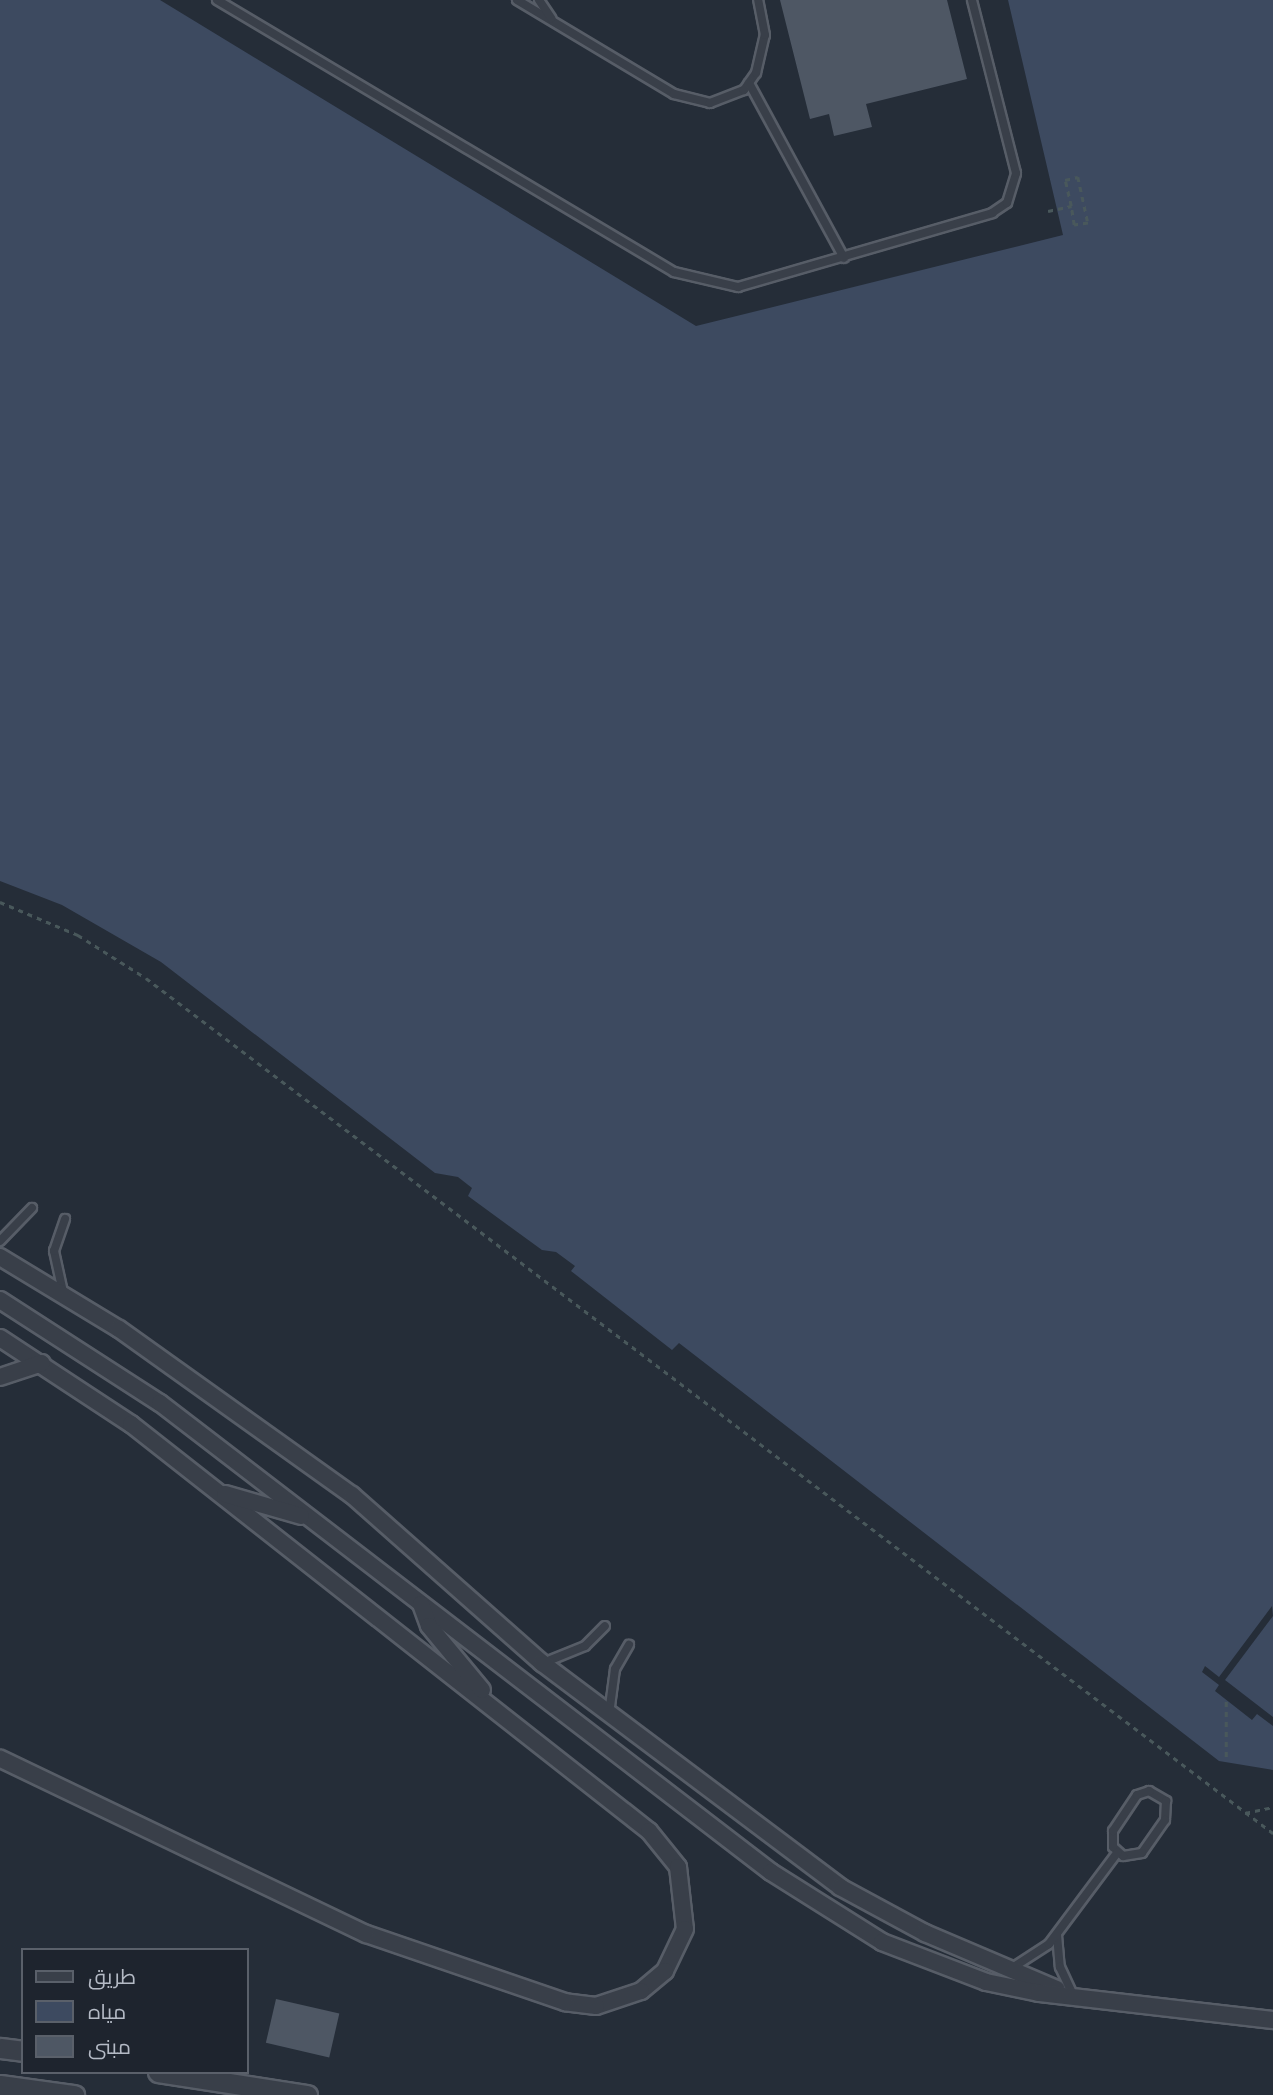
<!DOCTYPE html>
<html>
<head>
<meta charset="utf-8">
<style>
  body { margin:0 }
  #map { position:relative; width:1273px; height:2095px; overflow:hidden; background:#252d38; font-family:"Archivo Narrow",Cairo,sans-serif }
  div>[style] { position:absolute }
  .water>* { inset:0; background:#3d4a60 }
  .pier>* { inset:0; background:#252d38 }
  .building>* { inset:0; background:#4e5764; transform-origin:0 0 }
  .path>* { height:2.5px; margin-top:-1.25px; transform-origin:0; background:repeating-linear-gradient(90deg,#49585b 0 5px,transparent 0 10px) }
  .roads { filter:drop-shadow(2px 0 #575d67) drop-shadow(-2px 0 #575d67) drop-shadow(0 2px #575d67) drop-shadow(0 -2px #575d67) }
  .service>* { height:8px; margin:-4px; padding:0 4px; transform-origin:4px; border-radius:4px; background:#393f49 }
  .minor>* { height:16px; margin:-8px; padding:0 8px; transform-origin:8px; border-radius:8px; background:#393f49 }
  .tertiary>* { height:19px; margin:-9.5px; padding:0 9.5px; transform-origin:9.5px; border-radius:9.5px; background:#393f49 }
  span { translate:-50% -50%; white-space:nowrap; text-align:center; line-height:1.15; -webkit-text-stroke:5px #1e242e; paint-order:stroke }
  .legend { position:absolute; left:21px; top:1948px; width:228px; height:126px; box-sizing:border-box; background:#1e242e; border:2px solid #5a606a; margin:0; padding:9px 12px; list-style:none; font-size:21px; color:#b4bac5 }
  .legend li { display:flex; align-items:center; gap:14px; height:35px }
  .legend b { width:35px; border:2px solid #5a606a }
</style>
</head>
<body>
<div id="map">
  <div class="water">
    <div style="clip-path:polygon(0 0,160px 0,696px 326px,1063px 235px,1008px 0,1273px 0,1273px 1770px,1219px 1761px,679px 1343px,672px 1350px,571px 1271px,575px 1266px,556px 1252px,542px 1250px,468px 1196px,472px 1188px,458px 1177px,435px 1173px,161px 962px,62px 905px,0 881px)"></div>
  </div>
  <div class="pier">
    <div style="clip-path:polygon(1272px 1606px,1273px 1616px,1225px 1680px,1273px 1717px,1273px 1726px,1257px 1714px,1252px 1720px,1215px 1691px,1219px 1685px,1202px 1672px,1205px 1666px,1219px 1677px)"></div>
  </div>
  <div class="building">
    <div style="clip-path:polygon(780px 0,947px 0,967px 79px,866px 104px,872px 127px,834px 136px,829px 114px,810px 119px)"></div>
    <div style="left:276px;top:1999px;width:65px;height:45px;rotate:13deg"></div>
  </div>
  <div class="path">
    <div style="left:1048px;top:211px;width:24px;rotate:-12deg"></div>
    <div style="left:1071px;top:206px;width:27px;rotate:-103deg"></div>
    <div style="left:1065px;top:180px;width:13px;rotate:-13deg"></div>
    <div style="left:1078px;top:177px;width:47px;rotate:77.7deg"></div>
    <div style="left:1088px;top:223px;width:14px;rotate:172deg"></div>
    <div style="left:1074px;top:225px;width:19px;rotate:-99deg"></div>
    <div style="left:0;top:902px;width:85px;rotate:22.9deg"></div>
    <div style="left:78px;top:935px;width:80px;rotate:32.3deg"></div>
    <div style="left:146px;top:978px;width:1415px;rotate:37.19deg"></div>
    <div style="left:1226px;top:1757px;width:57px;rotate:-90deg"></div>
    <div style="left:1245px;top:1813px;width:29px;rotate:-12deg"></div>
  </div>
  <div class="roads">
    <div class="service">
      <div style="left:217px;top:0;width:532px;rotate:30.76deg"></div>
      <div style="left:674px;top:272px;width:66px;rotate:13.2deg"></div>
      <div style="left:738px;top:287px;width:265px;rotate:-16.2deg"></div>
      <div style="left:992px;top:213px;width:18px;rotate:-34deg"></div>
      <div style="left:1007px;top:203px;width:31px;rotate:-73deg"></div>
      <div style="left:1016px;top:173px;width:179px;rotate:-104.3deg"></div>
      <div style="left:517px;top:0;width:183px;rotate:30.9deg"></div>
      <div style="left:674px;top:94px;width:37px;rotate:14deg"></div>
      <div style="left:710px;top:103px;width:36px;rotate:-21deg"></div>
      <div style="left:744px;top:90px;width:21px;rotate:-55deg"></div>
      <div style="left:756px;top:73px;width:39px;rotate:-77deg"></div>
      <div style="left:765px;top:35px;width:36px;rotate:-101deg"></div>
      <div style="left:539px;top:0;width:22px;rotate:56deg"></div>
      <div style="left:749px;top:83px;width:199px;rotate:61.5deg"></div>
      <div style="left:0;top:1241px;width:46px;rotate:-45.9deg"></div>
      <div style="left:63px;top:1292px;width:42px;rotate:-102.4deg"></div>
      <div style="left:54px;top:1251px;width:34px;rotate:-71deg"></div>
      <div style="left:543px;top:1663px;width:45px;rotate:-22deg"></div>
      <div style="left:585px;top:1646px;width:28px;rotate:-45deg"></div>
      <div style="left:609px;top:1714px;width:45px;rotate:-82.4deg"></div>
      <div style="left:615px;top:1669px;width:28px;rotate:-60deg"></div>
      <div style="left:1149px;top:1791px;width:20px;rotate:30deg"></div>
      <div style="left:1166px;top:1801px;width:19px;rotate:93deg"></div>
      <div style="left:1165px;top:1820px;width:40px;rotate:124.9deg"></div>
      <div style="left:1142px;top:1853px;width:19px;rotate:171deg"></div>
      <div style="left:1123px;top:1856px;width:13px;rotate:-138deg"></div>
      <div style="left:1113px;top:1847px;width:16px;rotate:-90deg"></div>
      <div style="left:1113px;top:1831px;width:43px;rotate:-56.3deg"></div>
      <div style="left:1137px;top:1795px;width:13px;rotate:-18deg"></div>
      <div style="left:1057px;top:1935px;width:32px;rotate:85deg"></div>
      <div style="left:1060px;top:1967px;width:31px;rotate:65deg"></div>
      <div style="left:1012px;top:1968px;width:44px;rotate:-33deg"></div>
      <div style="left:1049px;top:1944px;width:114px;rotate:-53.2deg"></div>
    </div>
    <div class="minor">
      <div style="left:0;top:1257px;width:139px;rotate:31.2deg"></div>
      <div style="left:119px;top:1329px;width:286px;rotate:35.5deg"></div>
      <div style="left:352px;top:1495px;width:254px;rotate:41.5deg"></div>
      <div style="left:542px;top:1663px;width:373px;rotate:36.9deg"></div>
      <div style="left:840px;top:1887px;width:97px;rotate:28.4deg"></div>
      <div style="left:925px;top:1933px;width:143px;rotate:23deg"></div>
      <div style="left:0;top:1300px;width:190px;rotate:32.8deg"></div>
      <div style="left:160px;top:1403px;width:770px;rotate:37.51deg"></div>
      <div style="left:771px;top:1872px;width:131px;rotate:32.2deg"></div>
      <div style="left:882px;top:1942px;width:111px;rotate:21deg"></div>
      <div style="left:986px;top:1982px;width:54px;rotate:11.7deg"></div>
      <div style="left:1039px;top:1993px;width:236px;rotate:6.6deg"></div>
      <div style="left:0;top:1338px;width:157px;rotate:33.3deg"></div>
      <div style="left:131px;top:1424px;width:659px;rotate:38.16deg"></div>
      <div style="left:649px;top:1831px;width:46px;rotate:51.1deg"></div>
      <div style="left:678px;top:1867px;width:62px;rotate:83.6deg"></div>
      <div style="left:685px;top:1929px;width:47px;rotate:115.5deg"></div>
      <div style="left:665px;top:1971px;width:31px;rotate:140deg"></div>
      <div style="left:641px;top:1991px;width:47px;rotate:161.6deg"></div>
      <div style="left:596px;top:2006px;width:31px;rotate:-173deg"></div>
      <div style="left:565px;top:2002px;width:210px;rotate:-161.1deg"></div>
      <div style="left:366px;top:1934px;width:406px;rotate:-154.4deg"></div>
      <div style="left:0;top:1377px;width:44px;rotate:-18.4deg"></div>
      <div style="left:225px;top:1494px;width:79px;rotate:16.1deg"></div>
      <div style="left:421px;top:1604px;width:23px;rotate:70deg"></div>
      <div style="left:429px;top:1626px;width:83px;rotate:50.4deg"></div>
    </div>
    <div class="tertiary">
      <div style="left:0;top:2048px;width:23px;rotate:7deg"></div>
      <div style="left:158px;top:2072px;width:151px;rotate:8.8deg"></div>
      <div style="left:0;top:2085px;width:75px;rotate:7.7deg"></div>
    </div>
  </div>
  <ul class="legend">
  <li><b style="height:9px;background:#393f49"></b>طريق</li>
  <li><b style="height:19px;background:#3d4a60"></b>مياه</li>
  <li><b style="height:19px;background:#4e5764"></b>مبنى</li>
  </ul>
</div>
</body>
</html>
